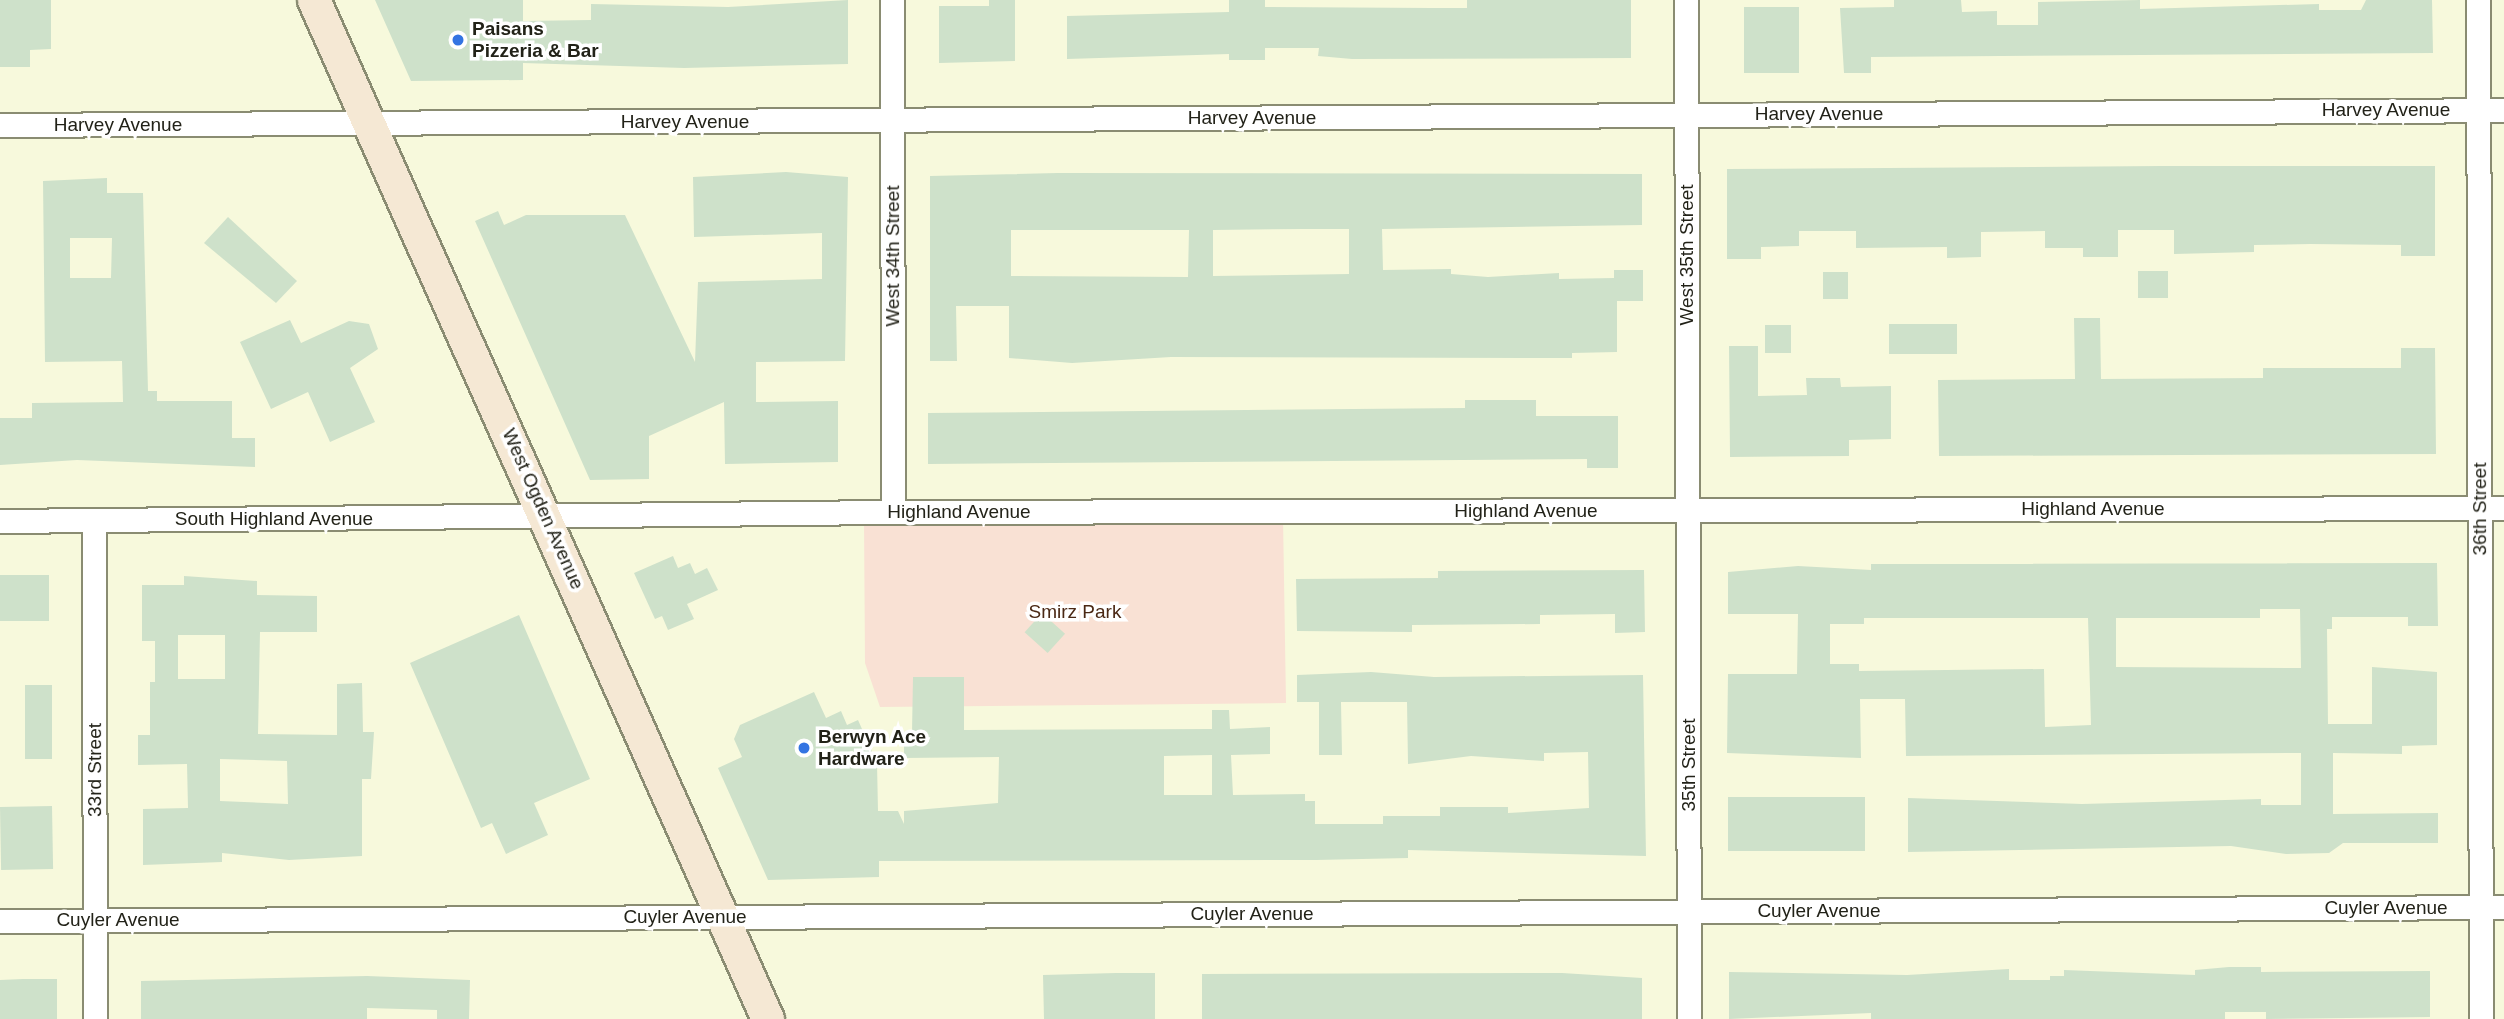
<!DOCTYPE html>
<html>
<head>
<meta charset="utf-8">
<style>
  body { margin:0 }
  #map { position:relative; width:2504px; height:1019px; overflow:hidden; background:#f7f9dc; font-family:Helvetica,sans-serif }
  div>[style] { position:absolute }
  .green>* { inset:0; background:#f9e1d4 }
  .building>* { inset:0; background:#cee1ca; transform-origin:0 0 }
  .roads { filter:drop-shadow(2px 0 #8a8c72) drop-shadow(-2px 0 #8a8c72) drop-shadow(0 2px #8a8c72) drop-shadow(0 -2px #8a8c72) }
  .minor>* { height:23px; margin:-11.5px; padding:0 11.5px; transform-origin:11.5px; border-radius:11.5px; background:#fff }
  .secondary>* { height:32px; margin:-16px; padding:0 16px; transform-origin:16px; border-radius:16px; background:#f5e8d4 }
  .dots>* { width:19px; height:19px; translate:-50% -50%; box-sizing:border-box; border:4px solid #fff; border-radius:50% }
  span { translate:-50% -50%; white-space:nowrap; text-align:center; line-height:1.15; -webkit-text-stroke:7px #fff; paint-order:stroke }
  .poi-label { font-size:19px; color:#222218; font-weight:700 }
  .left { translate:0 -50%; text-align:left }
  .street-label { font-size:19px; color:#222218 }
  .park-label { font-size:19px; color:#4a2814 }
</style>
</head>
<body>
<div id="map">
  <div class="green">
    <div style="clip-path:polygon(1283px 517px,1286px 703px,880px 707px,865px 663px,864px 520px)"></div>
  </div>
  <div class="building">
    <div style="clip-path:polygon(0 0,51px 0,51px 49px,30px 50px,30px 67px,0 67px)"></div>
    <div style="clip-path:polygon(375px 0,523px 0,523px 21px,591px 20px,591px 4px,728px 7px,848px 0,848px 64px,684px 68px,523px 63px,523px 80px,411px 81px)"></div>
    <div style="clip-path:polygon(989px 0,1015px 0,1015px 61px,939px 63px,939px 6px,989px 6px)"></div>
    <div style="clip-path:polygon(1229px 0,1265px 0,1265px 7px,1432px 8px,1467px 8px,1467px 0,1631px 0,1631px 58px,1352px 59px,1318px 56px,1319px 48px,1265px 48px,1265px 60px,1229px 60px,1229px 54px,1067px 59px,1067px 16px,1229px 12px)"></div>
    <div style="clip-path:polygon(1894px 0,1961px 0,1962px 12px,1997px 11px,1997px 25px,2038px 25px,2038px 2px,2140px 0,2140px 9px,2319px 4px,2319px 10px,2361px 10px,2366px 0,2432px 0,2433px 53px,1871px 57px,1871px 73px,1844px 73px,1840px 8px,1894px 7px)"></div>
    <div style="left:1744px;top:7px;width:55px;height:66px"></div>
    <div style="clip-path:polygon(2162px 166px,2435px 166px,2435px 256px,2401px 256px,2401px 245px,2310px 244px,2254px 245px,2254px 252px,2174px 254px,2174px 230px,2118px 230px,2118px 257px,2083px 257px,2083px 248px,2045px 248px,2045px 231px,1981px 232px,1981px 257px,1947px 258px,1947px 247px,1856px 248px,1856px 231px,1799px 231px,1799px 246px,1761px 247px,1761px 259px,1727px 259px,1727px 169px)"></div>
    <div style="clip-path:polygon(786px 172px,848px 177px,845px 361px,756px 362px,756px 402px,838px 401px,838px 462px,725px 464px,724px 402px,649px 436px,649px 479px,590px 480px,475px 221px,498px 211px,504px 225px,526px 215px,625px 215px,695px 362px,698px 282px,822px 279px,822px 233px,694px 237px,693px 177px)"></div>
    <div style="clip-path:polygon(evenodd,1058px 173px,1642px 174px,1642px 225px,1382px 229px,1383px 270px,1451px 269px,1451px 274px,1488px 277px,1559px 273px,1559px 279px,1614px 278px,1614px 270px,1643px 270px,1643px 301px,1617px 301px,1617px 352px,1572px 353px,1572px 358px,1171px 357px,1072px 363px,1009px 358px,1009px 306px,956px 306px,957px 361px,930px 361px,930px 176px,1058px 173px,1304px 229px,1349px 229px,1349px 274px,1213px 276px,1213px 230px,1304px 229px,1058px 173px,1011px 230px,1189px 230px,1188px 277px,1011px 276px,1011px 230px)"></div>
    <div style="clip-path:polygon(evenodd,107px 178px,107px 193px,143px 193px,148px 391px,157px 391px,157px 401px,232px 401px,232px 438px,255px 438px,255px 467px,77px 460px,0 465px,0 418px,32px 418px,32px 403px,123px 402px,122px 361px,45px 362px,43px 181px,107px 178px,70px 238px,112px 238px,111px 278px,70px 278px,70px 238px)"></div>
    <div style="clip-path:polygon(228px 217px,297px 281px,276px 303px,204px 243px)"></div>
    <div style="left:2138px;top:271px;width:30px;height:27px"></div>
    <div style="left:1823px;top:272px;width:25px;height:27px"></div>
    <div style="clip-path:polygon(2074px 318px,2100px 318px,2101px 379px,2263px 378px,2263px 368px,2401px 368px,2401px 348px,2435px 348px,2436px 454px,1939px 456px,1938px 380px,2075px 379px)"></div>
    <div style="clip-path:polygon(290px 320px,301px 343px,349px 321px,369px 324px,378px 349px,350px 368px,375px 422px,330px 442px,308px 392px,271px 409px,240px 342px)"></div>
    <div style="left:1957px;top:324px;width:30px;height:68px;rotate:90deg"></div>
    <div style="left:1765px;top:325px;width:26px;height:28px"></div>
    <div style="clip-path:polygon(1729px 346px,1758px 346px,1758px 396px,1807px 395px,1806px 378px,1840px 378px,1841px 387px,1891px 386px,1891px 439px,1849px 440px,1849px 456px,1730px 457px)"></div>
    <div style="clip-path:polygon(1465px 400px,1536px 400px,1536px 416px,1618px 416px,1618px 468px,1587px 468px,1587px 459px,928px 464px,928px 413px,1465px 408px)"></div>
    <div style="clip-path:polygon(673px 556px,678px 568px,690px 563px,695px 574px,707px 568px,718px 590px,687px 604px,694px 619px,668px 630px,662px 616px,655px 619px,634px 573px)"></div>
    <div style="clip-path:polygon(evenodd,2437px 563px,2438px 626px,2408px 626px,2408px 617px,2332px 617px,2332px 629px,2327px 629px,2328px 724px,2372px 724px,2372px 667px,2437px 672px,2437px 745px,2402px 746px,2402px 754px,2333px 753px,2333px 814px,2438px 813px,2438px 843px,2343px 843px,2329px 853px,2286px 854px,2231px 846px,1908px 852px,1908px 798px,2082px 804px,2261px 799px,2261px 805px,2301px 805px,2301px 753px,1906px 756px,1905px 699px,1860px 699px,1861px 758px,1727px 753px,1728px 674px,1797px 674px,1798px 614px,1728px 614px,1728px 572px,1798px 566px,1871px 570px,1871px 564px,2437px 563px,2260px 609px,2300px 609px,2301px 668px,2116px 667px,2116px 618px,2260px 618px,2260px 609px,2437px 563px,1864px 618px,2088px 618px,2091px 725px,2045px 727px,2044px 669px,1859px 671px,1859px 664px,1830px 664px,1830px 624px,1864px 624px,1864px 618px)"></div>
    <div style="clip-path:polygon(1644px 570px,1645px 632px,1615px 633px,1615px 614px,1540px 615px,1540px 624px,1412px 625px,1412px 632px,1297px 631px,1296px 579px,1438px 578px,1438px 571px)"></div>
    <div style="left:0;top:575px;width:49px;height:46px"></div>
    <div style="clip-path:polygon(evenodd,184px 576px,257px 581px,257px 595px,317px 596px,317px 632px,260px 632px,258px 734px,337px 735px,337px 684px,362px 683px,363px 732px,374px 732px,371px 779px,362px 779px,362px 856px,289px 860px,222px 853px,222px 862px,143px 865px,143px 809px,188px 808px,187px 764px,138px 765px,138px 735px,150px 735px,150px 682px,155px 682px,155px 641px,142px 641px,142px 585px,184px 585px,184px 576px,178px 635px,225px 635px,225px 679px,178px 679px,178px 635px,184px 576px,220px 759px,287px 761px,288px 804px,220px 801px,220px 759px)"></div>
    <div style="left:1042px;top:613px;width:31px;height:26px;rotate:42deg"></div>
    <div style="clip-path:polygon(519px 615px,590px 779px,534px 803px,548px 835px,506px 854px,492px 823px,481px 828px,410px 663px)"></div>
    <div style="clip-path:polygon(evenodd,1371px 672px,1434px 677px,1643px 675px,1646px 856px,1408px 850px,1408px 858px,1316px 860px,879px 861px,879px 877px,768px 880px,718px 768px,742px 757px,734px 739px,740px 725px,814px 692px,826px 718px,841px 711px,847px 725px,858px 720px,877px 763px,878px 811px,898px 811px,904px 824px,904px 811px,998px 803px,999px 757px,904px 758px,904px 732px,912px 732px,913px 677px,964px 677px,964px 730px,1212px 729px,1212px 710px,1229px 710px,1230px 729px,1270px 727px,1270px 754px,1231px 755px,1233px 795px,1305px 794px,1305px 801px,1315px 801px,1315px 824px,1383px 824px,1383px 816px,1440px 816px,1440px 807px,1508px 807px,1508px 813px,1589px 808px,1588px 752px,1544px 753px,1544px 761px,1471px 756px,1408px 764px,1407px 702px,1341px 702px,1342px 755px,1319px 755px,1319px 702px,1297px 702px,1297px 675px,1371px 672px,1212px 755px,1212px 795px,1164px 795px,1164px 756px,1212px 755px)"></div>
    <div style="left:25px;top:685px;width:27px;height:74px"></div>
    <div style="left:1865px;top:797px;width:54px;height:137px;rotate:90deg"></div>
    <div style="left:52px;top:806px;width:63px;height:52px;rotate:89deg"></div>
    <div style="clip-path:polygon(2229px 967px,2261px 967px,2261px 972px,2430px 971px,2430px 1017px,2266px 1019px,2266px 1012px,2225px 1012px,2225px 1019px,1871px 1019px,1871px 1013px,1729px 1019px,1729px 972px,1907px 975px,2009px 969px,2009px 980px,2050px 980px,2050px 976px,2064px 976px,2064px 970px,2195px 975px,2195px 970px)"></div>
    <div style="clip-path:polygon(1116px 973px,1155px 973px,1155px 1019px,1044px 1019px,1043px 975px)"></div>
    <div style="clip-path:polygon(1562px 973px,1642px 978px,1642px 1019px,1202px 1019px,1202px 974px)"></div>
    <div style="clip-path:polygon(367px 976px,470px 980px,469px 1019px,437px 1019px,437px 1010px,367px 1008px,367px 1019px,141px 1019px,141px 981px)"></div>
    <div style="clip-path:polygon(23px 979px,57px 979px,57px 1019px,0 1019px,0 980px)"></div>
  </div>
  <div class="roads">
    <div class="minor">
      <div style="left:892px;top:0;width:512px;rotate:89.89deg"></div>
      <div style="left:1686px;top:0;width:1019px;rotate:89.83deg"></div>
      <div style="left:2478px;top:0;width:1019px;rotate:89.83deg"></div>
      <div style="left:0;top:125px;width:2504px;rotate:-0.34deg"></div>
      <div style="left:94px;top:520px;width:499px;rotate:89.9deg"></div>
      <div style="left:0;top:521px;width:893px;rotate:-0.58deg"></div>
      <div style="left:893px;top:512px;width:1611px;rotate:-0.14deg"></div>
      <div style="left:0;top:921px;width:2504px;rotate:-0.32deg"></div>
    </div>
    <div class="secondary">
      <div style="left:314px;top:0;width:1116px;rotate:65.99deg"></div>
    </div>
  </div>
  <div class="dots">
    <div style="left:458px;top:40px;background:#3374e2"></div>
    <div style="left:804px;top:748px;background:#3374e2"></div>
  </div>
  <div class="poi-label">
    <span class="left" style="left:472px;top:40px">Paisans<br>Pizzeria &amp; Bar</span>
    <span class="left" style="left:818px;top:748px">Berwyn Ace<br>Hardware</span>
  </div>
  <div class="street-label">
    <span style="left:2386px;top:110px">Harvey Avenue</span>
    <span style="left:1819px;top:114px">Harvey Avenue</span>
    <span style="left:1252px;top:118px">Harvey Avenue</span>
    <span style="left:685px;top:122px">Harvey Avenue</span>
    <span style="left:118px;top:125px">Harvey Avenue</span>
    <span style="left:1687px;top:255px;rotate:-90deg">West 35th Street</span>
    <span style="left:893px;top:256px;rotate:-90deg">West 34th Street</span>
    <span style="left:543px;top:509px;rotate:66deg">West Ogden Avenue</span>
    <span style="left:2093px;top:509px">Highland Avenue</span>
    <span style="left:2480px;top:509px;rotate:-90deg">36th Street</span>
    <span style="left:1526px;top:511px">Highland Avenue</span>
    <span style="left:959px;top:512px">Highland Avenue</span>
    <span style="left:274px;top:519px">South Highland Avenue</span>
    <span style="left:1689px;top:765px;rotate:-90deg">35th Street</span>
    <span style="left:95px;top:770px;rotate:-90deg">33rd Street</span>
    <span style="left:2386px;top:908px">Cuyler Avenue</span>
    <span style="left:1819px;top:911px">Cuyler Avenue</span>
    <span style="left:1252px;top:914px">Cuyler Avenue</span>
    <span style="left:685px;top:917px">Cuyler Avenue</span>
    <span style="left:118px;top:920px">Cuyler Avenue</span>
  </div>
  <div class="park-label">
    <span style="left:1075px;top:612px">Smirz Park</span>
  </div>
</div>
</body>
</html>
